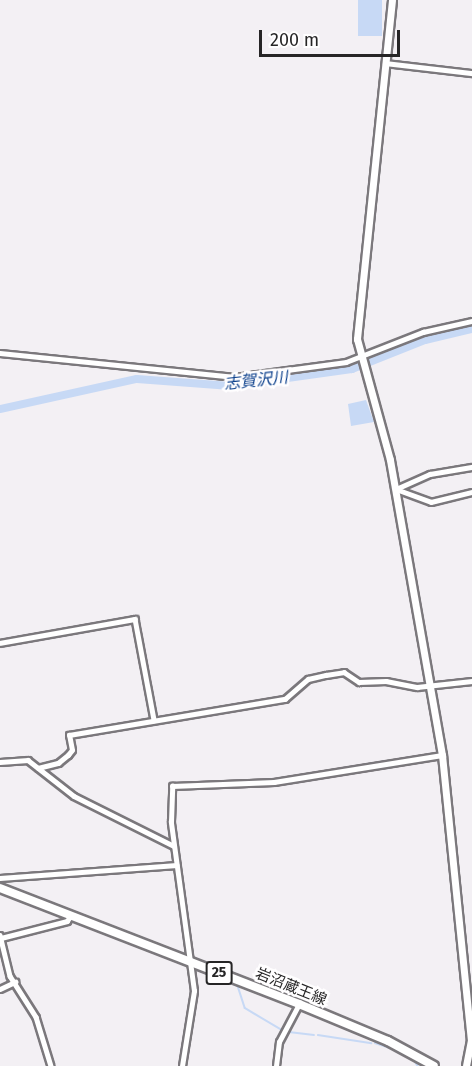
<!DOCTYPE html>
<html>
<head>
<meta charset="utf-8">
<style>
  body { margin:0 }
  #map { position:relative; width:472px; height:1066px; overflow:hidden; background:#f3f0f4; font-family:"Fira Sans","Noto Sans JP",sans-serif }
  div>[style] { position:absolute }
  .water>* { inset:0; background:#c7d9f5; transform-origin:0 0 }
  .stream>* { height:1.5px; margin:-0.75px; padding:0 0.75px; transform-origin:0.75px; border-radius:0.75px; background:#c7d9f5 }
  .river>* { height:8px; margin:-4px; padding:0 4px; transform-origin:4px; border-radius:4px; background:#c7d9f5 }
  .roads { filter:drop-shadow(2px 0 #7b787c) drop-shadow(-2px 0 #7b787c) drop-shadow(0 2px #7b787c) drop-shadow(0 -2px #7b787c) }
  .street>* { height:4.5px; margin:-2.25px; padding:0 2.25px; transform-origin:2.25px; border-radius:2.25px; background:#fff }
  .secondary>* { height:7px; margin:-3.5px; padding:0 3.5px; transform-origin:3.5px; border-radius:3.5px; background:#fff }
  .primary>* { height:8px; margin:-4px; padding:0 4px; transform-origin:4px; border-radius:4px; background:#fff }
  span { translate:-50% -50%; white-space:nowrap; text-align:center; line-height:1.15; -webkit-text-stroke:5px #fffeff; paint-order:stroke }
  .shield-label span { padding:2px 4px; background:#fffeff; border:2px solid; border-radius:4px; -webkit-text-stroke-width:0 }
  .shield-label { font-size:14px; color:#262526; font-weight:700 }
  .street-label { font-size:15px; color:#262526 }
  .water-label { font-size:16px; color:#083d8a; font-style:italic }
  .scale { position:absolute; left:259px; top:30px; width:141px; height:27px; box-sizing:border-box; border:3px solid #262526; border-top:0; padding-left:8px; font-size:18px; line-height:21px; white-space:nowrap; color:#262526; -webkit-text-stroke:4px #fffeff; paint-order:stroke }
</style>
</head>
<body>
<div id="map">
  <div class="water">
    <div style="left:358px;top:0;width:24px;height:36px"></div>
    <div style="clip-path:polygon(366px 400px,374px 422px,351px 426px,348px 404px)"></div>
  </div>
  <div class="stream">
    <div style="left:0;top:893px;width:23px;rotate:18deg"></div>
    <div style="left:92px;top:928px;width:18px;rotate:22deg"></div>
    <div style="left:117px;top:938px;width:76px;rotate:21.5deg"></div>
    <div style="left:195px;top:969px;width:46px;rotate:21.6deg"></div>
    <div style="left:238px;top:986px;width:23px;rotate:72deg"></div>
    <div style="left:245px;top:1008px;width:43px;rotate:30.7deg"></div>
    <div style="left:289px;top:1032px;width:25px;rotate:7deg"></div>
    <div style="left:318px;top:1035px;width:54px;rotate:8.6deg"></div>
    <div style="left:375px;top:1043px;width:23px;rotate:18deg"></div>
    <div style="left:416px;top:1063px;width:4px;rotate:56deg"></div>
  </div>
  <div class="river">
    <div style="left:0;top:409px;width:140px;rotate:-12.4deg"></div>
    <div style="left:137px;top:379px;width:94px;rotate:4.3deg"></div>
    <div style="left:231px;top:386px;width:122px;rotate:-8deg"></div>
    <div style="left:352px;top:369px;width:79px;rotate:-21.7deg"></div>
    <div style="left:425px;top:340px;width:48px;rotate:-13.2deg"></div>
  </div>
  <div class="roads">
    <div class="street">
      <div style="left:385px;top:63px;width:88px;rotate:6.6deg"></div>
      <div style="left:0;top:353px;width:236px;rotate:5.8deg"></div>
      <div style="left:235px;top:377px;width:112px;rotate:-7.7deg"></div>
      <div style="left:346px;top:362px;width:83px;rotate:-21.3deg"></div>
      <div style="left:423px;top:332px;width:50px;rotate:-12.7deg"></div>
      <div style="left:396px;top:489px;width:37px;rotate:-24deg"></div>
      <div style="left:430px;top:474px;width:43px;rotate:-9.5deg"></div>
      <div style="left:396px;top:489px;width:37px;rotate:20deg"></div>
      <div style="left:431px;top:502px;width:42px;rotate:-13.7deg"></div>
      <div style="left:0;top:643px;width:137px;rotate:-10.1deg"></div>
      <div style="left:135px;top:619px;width:103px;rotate:79.3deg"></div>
      <div style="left:0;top:762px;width:28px;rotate:-4deg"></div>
      <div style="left:28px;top:760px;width:58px;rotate:38deg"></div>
      <div style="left:74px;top:796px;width:112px;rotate:26.6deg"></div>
      <div style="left:38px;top:768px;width:21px;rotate:-14deg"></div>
      <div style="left:58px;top:763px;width:13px;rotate:-39deg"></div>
      <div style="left:68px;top:755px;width:6px;rotate:-51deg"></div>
      <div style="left:72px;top:750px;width:15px;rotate:-101deg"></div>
      <div style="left:69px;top:735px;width:219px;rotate:-9.5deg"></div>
      <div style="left:285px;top:699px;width:30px;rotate:-41deg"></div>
      <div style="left:308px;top:679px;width:18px;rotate:-13deg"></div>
      <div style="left:326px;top:675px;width:18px;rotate:-9deg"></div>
      <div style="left:344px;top:672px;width:18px;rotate:34deg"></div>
      <div style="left:359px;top:682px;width:27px;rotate:-2deg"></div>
      <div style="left:386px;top:681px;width:32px;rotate:11deg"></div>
      <div style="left:417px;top:687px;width:55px;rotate:-6.2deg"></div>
      <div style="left:0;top:878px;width:177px;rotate:-4.2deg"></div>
      <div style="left:0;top:935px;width:42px;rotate:76.3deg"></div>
      <div style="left:10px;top:976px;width:49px;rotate:57.6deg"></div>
      <div style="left:36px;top:1017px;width:51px;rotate:73deg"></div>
      <div style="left:1px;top:938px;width:68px;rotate:-14.4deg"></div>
      <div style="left:67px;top:921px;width:7px;rotate:-56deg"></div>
      <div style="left:0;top:989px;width:17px;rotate:-25deg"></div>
      <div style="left:182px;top:1066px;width:76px;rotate:-80.9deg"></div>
      <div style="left:194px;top:991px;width:171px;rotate:-97.8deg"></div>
      <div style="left:171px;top:822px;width:36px;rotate:-88deg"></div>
      <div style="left:172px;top:786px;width:102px;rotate:-2.2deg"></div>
      <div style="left:274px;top:782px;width:170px;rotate:-9.1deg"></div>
      <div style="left:276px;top:1066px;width:24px;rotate:-83deg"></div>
      <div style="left:279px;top:1042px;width:43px;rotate:-62.2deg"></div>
    </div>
    <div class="secondary">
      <div style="left:392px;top:0;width:341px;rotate:95.9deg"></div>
      <div style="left:357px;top:339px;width:125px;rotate:74.7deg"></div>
      <div style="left:390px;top:460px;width:300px;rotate:80deg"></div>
      <div style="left:442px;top:755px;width:286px;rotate:84.2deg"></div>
      <div style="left:471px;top:1040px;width:26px;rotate:101deg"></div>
    </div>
    <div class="primary">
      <div style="left:0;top:888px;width:321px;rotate:21.2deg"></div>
      <div style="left:299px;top:1004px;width:96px;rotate:22.6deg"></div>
      <div style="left:388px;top:1041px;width:52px;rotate:28.5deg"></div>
    </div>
  </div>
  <div class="shield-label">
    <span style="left:219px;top:973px">25</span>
  </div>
  <div class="street-label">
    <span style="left:291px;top:987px;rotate:22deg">岩沼蔵王線</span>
  </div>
  <div class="water-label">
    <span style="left:256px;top:381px;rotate:-6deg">志賀沢川</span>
  </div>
  <div class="scale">200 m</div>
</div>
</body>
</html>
